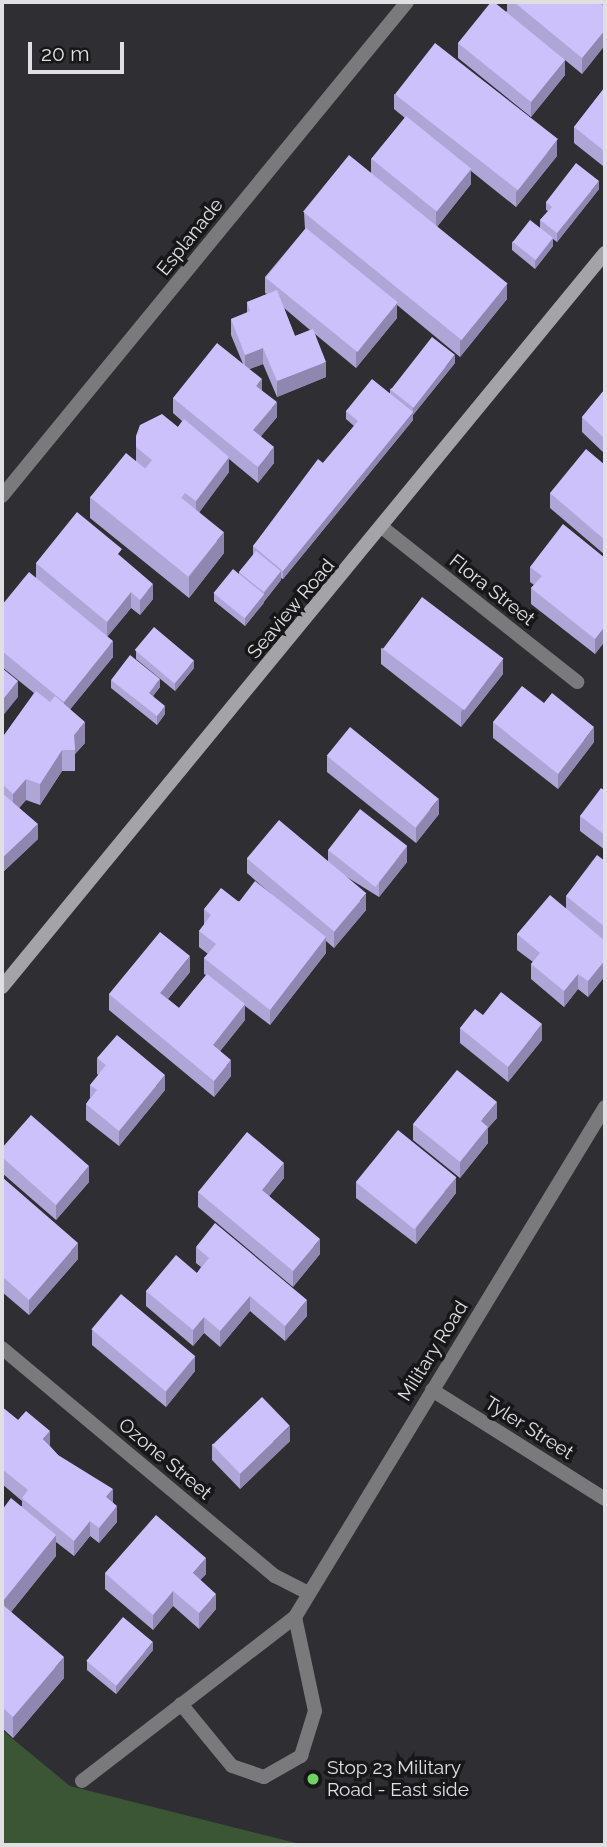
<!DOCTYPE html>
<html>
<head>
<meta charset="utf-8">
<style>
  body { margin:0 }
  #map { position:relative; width:607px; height:1847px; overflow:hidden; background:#2f2e33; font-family:Raleway,sans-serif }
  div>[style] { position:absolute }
  .green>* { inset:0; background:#3a5635 }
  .service>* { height:14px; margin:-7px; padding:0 7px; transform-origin:7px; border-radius:7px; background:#7a7a7c }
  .minor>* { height:14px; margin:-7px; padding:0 7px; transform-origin:7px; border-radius:7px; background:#7a7a7c }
  .secondary>* { height:14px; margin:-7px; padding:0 7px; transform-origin:7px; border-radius:7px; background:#a4a4a8 }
  .wall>* { inset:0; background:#afa6d8 }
  .shaded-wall>* { inset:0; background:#8f87b0 }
  .building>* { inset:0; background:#ccc1fb; transform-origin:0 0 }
  .dots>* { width:19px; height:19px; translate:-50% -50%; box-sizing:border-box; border:4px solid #171719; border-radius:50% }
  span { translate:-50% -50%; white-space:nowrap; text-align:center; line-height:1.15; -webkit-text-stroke:7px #171719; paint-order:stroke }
  .street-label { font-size:19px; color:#e0e0e3 }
  .poi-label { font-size:19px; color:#e0e0e3 }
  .left { translate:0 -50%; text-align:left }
  .frame { position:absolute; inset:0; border:4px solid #e0e0e3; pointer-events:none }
  .scale { position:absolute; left:28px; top:42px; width:96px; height:32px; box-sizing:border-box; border:4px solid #e0e0e3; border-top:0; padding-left:9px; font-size:21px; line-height:24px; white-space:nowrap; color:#e0e0e3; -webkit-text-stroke:5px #171719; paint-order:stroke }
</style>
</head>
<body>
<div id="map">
  <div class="green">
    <div style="clip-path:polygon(2px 1730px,70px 1786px,304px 1845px,2px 1845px)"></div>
  </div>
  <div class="service">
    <div style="left:181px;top:1704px;width:80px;rotate:50.6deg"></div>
    <div style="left:232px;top:1766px;width:34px;rotate:19deg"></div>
    <div style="left:264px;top:1777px;width:43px;rotate:-29.6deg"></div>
    <div style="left:301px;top:1756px;width:47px;rotate:-72.7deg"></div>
    <div style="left:315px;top:1711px;width:96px;rotate:-102deg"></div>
  </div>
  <div class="minor">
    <div style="left:2px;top:496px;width:639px;rotate:-50.65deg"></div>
    <div style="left:383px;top:528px;width:248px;rotate:38.4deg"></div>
    <div style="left:2px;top:1348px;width:356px;rotate:39.9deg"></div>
    <div style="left:275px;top:1576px;width:38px;rotate:27deg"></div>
    <div style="left:432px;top:1390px;width:204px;rotate:32.2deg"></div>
    <div style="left:82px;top:1781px;width:269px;rotate:-37.6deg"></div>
    <div style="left:295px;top:1617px;width:597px;rotate:-58.71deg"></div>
  </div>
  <div class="secondary">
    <div style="left:2px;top:987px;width:950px;rotate:-50.6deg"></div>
  </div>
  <div class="wall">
    <div style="clip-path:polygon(507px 2px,605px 2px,605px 45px,582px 74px,565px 60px,565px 75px,531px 117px,458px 58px,458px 43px,507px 11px)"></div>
    <div style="clip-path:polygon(605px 87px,605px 163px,603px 166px,574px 143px,574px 127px)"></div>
    <div style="clip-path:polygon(evenodd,394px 94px,557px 156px,516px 207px,471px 171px,471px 184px,437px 227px,507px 299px,460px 357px,397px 305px,397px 318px,356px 368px,315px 334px,326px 377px,277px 397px,263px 364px,249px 369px,277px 417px,261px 436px,274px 463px,258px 483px,229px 459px,229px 472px,199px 512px,224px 553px,189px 598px,90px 518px,90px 497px,136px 461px,136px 436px,178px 427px,182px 421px,173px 413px,173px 398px,243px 364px,231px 335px,231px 319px,247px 313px,247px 302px,267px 294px,265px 293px,265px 277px,305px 229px,304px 213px,371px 173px,371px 159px,405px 118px,394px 109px,394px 94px,284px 308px,310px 330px,295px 336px,284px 308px)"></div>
    <div style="clip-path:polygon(599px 189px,557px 242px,553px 239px,553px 246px,535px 269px,512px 250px,512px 242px,540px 228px,540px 220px,548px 211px,546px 210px,546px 202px)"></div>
    <div style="clip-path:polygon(455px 363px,413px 415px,413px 420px,283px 579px,281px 578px,281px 580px,245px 626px,214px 601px,214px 593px,239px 574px,239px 572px,253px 555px,253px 546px,354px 426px,346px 419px,346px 411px,390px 393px,390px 389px)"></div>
    <div style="clip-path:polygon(605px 389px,605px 454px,582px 432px,582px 417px)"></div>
    <div style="clip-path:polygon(605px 465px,605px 555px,550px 508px,550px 493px)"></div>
    <div style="clip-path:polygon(122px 558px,153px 599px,140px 615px,131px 608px,107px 637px,113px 657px,70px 709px,85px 743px,75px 754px,75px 771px,62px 771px,40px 805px,26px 800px,19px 808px,38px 839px,2px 873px,2px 738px,34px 693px,2px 667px,2px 605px,36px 578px,36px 563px)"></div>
    <div style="clip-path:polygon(605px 558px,605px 641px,595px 654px,531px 604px,531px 588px,534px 585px,530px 582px,530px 567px)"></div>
    <div style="clip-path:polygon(381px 648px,503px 674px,461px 727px,381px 664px)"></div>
    <div style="clip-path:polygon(136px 651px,194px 668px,175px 691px,136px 659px)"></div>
    <div style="clip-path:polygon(111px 680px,160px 687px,153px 696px,165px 714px,157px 725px,111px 688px)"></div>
    <div style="clip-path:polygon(493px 722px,594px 742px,558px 789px,493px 738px)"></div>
    <div style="clip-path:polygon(327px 756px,439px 814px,416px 843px,327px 772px)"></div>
    <div style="clip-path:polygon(605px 791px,605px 850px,580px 831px,580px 816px)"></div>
    <div style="clip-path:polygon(328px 850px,407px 862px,379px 897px,345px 876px,366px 910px,334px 948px,326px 941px,326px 953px,270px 1025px,245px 1006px,245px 1020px,220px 1051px,231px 1076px,214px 1097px,109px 1010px,109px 994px,190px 972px,168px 999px,179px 1008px,206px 975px,204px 974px,204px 958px,208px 954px,199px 947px,199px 931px,204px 925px,204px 909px,271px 894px,247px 873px,247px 858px,328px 861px)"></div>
    <div style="clip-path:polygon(605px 861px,605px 976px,588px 997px,578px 989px,564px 1007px,531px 979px,531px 964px,533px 962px,517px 950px,517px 934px,566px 908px,566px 896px)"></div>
    <div style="clip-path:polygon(483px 1015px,542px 1040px,508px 1082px,460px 1043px,460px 1028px)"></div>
    <div style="clip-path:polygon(97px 1058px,165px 1090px,119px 1146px,86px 1120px,86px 1104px,90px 1098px,90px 1085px,99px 1075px,97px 1074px)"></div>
    <div style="clip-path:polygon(497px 1118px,488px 1128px,488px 1143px,460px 1178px,413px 1140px,413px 1124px)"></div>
    <div style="clip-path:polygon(2px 1148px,89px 1182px,56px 1220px,2px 1173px)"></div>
    <div style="clip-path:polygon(2px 1177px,78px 1259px,29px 1315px,2px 1292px)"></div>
    <div style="clip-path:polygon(284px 1178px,269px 1196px,320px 1254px,293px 1287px,198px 1207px,198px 1192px)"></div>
    <div style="clip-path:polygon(356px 1182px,456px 1193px,416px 1244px,356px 1198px)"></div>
    <div style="clip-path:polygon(196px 1247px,307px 1316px,285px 1341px,250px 1311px,220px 1347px,204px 1333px,193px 1346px,146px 1306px,146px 1291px,197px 1273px,201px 1267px,196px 1263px)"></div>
    <div style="clip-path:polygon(92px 1330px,195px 1371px,166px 1407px,92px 1345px)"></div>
    <div style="clip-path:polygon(2px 1407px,50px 1446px,58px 1455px,113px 1502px,117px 1522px,99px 1543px,90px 1536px,74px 1556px,56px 1542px,56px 1556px,11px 1612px,64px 1678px,13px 1738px,2px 1728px,2px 1510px,22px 1506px,22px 1501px,2px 1484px)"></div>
    <div style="clip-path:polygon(290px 1441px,240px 1489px,212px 1460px,212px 1444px)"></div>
    <div style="clip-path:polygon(105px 1573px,206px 1574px,200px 1580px,216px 1609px,199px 1629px,173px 1606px,153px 1630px,105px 1589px)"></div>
    <div style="clip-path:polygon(153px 1650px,116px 1694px,87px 1670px,87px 1661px)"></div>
  </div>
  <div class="shaded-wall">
    <div style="clip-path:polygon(605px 30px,605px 45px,582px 74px,582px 58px)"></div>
    <div style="clip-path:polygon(565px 60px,565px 75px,531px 117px,531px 102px)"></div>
    <div style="clip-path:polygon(557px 140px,557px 156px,516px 207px,516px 192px)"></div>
    <div style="clip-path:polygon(605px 147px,605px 163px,603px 166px,603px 150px)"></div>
    <div style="clip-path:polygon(471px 169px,471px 184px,436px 228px,436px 212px)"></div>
    <div style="clip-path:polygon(599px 181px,599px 189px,557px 242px,557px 233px)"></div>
    <div style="clip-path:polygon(553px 238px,553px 246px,535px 269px,535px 261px)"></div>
    <div style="clip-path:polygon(507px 284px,507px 299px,460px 357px,460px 341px)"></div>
    <div style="clip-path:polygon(397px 303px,397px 318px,356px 368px,356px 352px)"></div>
    <div style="clip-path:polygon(263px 348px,263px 364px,245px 371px,245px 355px)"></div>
    <div style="clip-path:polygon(455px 355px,455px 363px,413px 415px,413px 420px,283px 579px,283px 571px,413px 412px,413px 407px)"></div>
    <div style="clip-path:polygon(326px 362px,326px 377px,277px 397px,277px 381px)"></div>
    <div style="clip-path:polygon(262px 379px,262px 395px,256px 386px)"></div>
    <div style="clip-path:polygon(277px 402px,277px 417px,253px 446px,253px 430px)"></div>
    <div style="clip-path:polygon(274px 447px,274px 463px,258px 483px,258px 467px)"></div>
    <div style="clip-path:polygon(229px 457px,229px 472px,196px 517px,196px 501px)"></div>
    <div style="clip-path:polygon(224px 532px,224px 553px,189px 598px,189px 577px)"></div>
    <div style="clip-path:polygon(281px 571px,281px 580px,264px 601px,264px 593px)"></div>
    <div style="clip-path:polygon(153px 584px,153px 599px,140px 615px,140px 600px)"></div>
    <div style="clip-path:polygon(131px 592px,131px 608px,107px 637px,107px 622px)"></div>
    <div style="clip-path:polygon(264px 594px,264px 603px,245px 626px,245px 618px)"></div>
    <div style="clip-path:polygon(605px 626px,605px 641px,595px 654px,595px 639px)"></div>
    <div style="clip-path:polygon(113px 641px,113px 657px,64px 717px,64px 702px)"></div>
    <div style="clip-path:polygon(503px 659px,503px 674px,461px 727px,461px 712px)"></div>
    <div style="clip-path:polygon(194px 660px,194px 668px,175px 691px,175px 683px)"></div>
    <div style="clip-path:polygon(160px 679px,160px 687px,149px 701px,149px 693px)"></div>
    <div style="clip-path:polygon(18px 681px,18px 697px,2px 717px,2px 701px)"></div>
    <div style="clip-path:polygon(165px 706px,165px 714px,157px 725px,157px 716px)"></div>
    <div style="clip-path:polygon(85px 722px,85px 743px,75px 754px,74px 735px)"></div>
    <div style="clip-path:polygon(594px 727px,594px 742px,558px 789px,558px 774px)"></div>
    <div style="clip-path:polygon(62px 750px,62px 771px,40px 805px,40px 784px)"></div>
    <div style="clip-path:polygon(26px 779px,26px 800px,13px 815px,13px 794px)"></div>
    <div style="clip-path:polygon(439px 798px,439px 814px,416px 843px,416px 828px)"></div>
    <div style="clip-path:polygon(38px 824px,38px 839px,2px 873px,2px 858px)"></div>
    <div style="clip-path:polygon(407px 846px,407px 862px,379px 897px,379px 882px)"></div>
    <div style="clip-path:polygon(366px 894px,366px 910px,334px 948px,334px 932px)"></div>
    <div style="clip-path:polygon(326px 937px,326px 953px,270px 1025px,270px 1010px)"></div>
    <div style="clip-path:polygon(190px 956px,190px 972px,160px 1008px,160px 993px)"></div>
    <div style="clip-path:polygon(605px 960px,605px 976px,588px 997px,588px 981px)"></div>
    <div style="clip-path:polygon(578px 974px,578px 989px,564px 1007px,564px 991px)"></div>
    <div style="clip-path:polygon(245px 1004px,245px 1020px,213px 1060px,213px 1045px)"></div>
    <div style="clip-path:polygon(542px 1024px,542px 1040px,508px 1082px,508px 1067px)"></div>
    <div style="clip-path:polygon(231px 1060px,231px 1076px,214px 1097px,214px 1081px)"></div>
    <div style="clip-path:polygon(165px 1075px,165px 1090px,119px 1146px,119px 1131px)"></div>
    <div style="clip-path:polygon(497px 1102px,497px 1118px,488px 1128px,488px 1143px,460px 1178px,460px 1162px,481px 1121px)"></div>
    <div style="clip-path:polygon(284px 1163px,284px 1178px,262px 1205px,262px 1190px)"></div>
    <div style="clip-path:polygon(89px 1166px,89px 1182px,56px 1220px,56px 1205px)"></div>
    <div style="clip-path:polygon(456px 1177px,456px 1193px,416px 1244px,416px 1228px)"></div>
    <div style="clip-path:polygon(320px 1239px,320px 1254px,293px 1287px,293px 1271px)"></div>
    <div style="clip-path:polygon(78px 1243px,78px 1259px,29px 1315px,29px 1300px)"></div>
    <div style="clip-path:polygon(250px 1296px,250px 1311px,220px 1347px,220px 1331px)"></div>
    <div style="clip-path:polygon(307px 1300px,307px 1316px,285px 1341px,285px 1326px)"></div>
    <div style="clip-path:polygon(204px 1317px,204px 1333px,193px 1346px,193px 1330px)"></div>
    <div style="clip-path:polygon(195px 1356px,195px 1371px,166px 1407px,166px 1391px)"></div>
    <div style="clip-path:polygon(290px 1426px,290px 1441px,240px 1489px,240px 1473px)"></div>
    <div style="clip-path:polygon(50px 1431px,50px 1447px,43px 1439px)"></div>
    <div style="clip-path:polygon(113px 1489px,113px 1505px,106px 1497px)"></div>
    <div style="clip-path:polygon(117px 1506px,117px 1522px,99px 1543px,99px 1528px)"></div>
    <div style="clip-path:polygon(90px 1521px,90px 1536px,74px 1556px,74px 1541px)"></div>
    <div style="clip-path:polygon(56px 1535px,56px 1556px,3px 1622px,3px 1601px)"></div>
    <div style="clip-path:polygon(206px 1558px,206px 1574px,193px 1588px,193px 1573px)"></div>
    <div style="clip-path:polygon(173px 1591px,173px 1606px,153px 1630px,153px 1615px)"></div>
    <div style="clip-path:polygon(216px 1594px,216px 1609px,199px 1629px,199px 1613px)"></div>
    <div style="clip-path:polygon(153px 1642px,153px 1650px,116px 1694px,116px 1686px)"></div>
    <div style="clip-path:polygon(64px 1657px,64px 1678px,13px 1738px,13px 1717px)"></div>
  </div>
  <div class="building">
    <div style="clip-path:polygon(491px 2px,494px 2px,565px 60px,531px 102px,458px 43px)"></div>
    <div style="clip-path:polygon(514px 2px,598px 2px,605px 8px,605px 30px,582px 58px)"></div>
    <div style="left:435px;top:43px;width:156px;height:65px;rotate:38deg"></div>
    <div style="clip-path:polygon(605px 87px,605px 147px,603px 150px,574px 127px)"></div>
    <div style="left:406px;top:116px;width:84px;height:55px;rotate:39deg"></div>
    <div style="left:349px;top:155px;width:204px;height:73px;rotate:39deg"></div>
    <div style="clip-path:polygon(576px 163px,599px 181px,557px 233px,540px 220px,552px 207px,546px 202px)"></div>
    <div style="left:530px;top:220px;width:29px;height:28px;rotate:38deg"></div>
    <div style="left:306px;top:228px;width:118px;height:64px;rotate:39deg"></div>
    <div style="clip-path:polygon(277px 290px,295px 336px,313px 329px,326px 362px,277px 381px,263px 348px,245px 355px,231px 319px,250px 311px,247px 302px)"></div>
    <div style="left:432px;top:337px;width:29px;height:67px;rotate:38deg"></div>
    <div style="clip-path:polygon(217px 343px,262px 379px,256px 386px,277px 402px,253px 430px,274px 447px,258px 467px,173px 398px)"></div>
    <div style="clip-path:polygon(372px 379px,413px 412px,283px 571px,253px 546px,318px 459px,323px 463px,358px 421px,346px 411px)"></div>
    <div style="clip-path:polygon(605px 389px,605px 439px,582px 417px)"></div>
    <div style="clip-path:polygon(162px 414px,178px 427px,184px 419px,229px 457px,196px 501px,185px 493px,181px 498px,145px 469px,152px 460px,136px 447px,136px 436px,140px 425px)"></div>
    <div style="clip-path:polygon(586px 449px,605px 465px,605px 540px,550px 493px)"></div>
    <div style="left:126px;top:453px;width:126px;height:57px;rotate:39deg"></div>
    <div style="clip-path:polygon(77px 512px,122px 549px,118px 554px,153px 584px,140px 600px,131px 592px,107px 622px,36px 563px)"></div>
    <div style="clip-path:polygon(563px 524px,605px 558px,605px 626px,595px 639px,531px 588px,542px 576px,530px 567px)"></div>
    <div style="left:256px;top:551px;width:32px;height:27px;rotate:39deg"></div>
    <div style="left:233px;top:569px;width:40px;height:31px;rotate:39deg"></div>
    <div style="clip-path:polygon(29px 572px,113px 641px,64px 702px,2px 651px,2px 605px)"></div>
    <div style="left:422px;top:597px;width:102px;height:65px;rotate:37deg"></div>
    <div style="left:154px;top:627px;width:52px;height:30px;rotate:40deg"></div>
    <div style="clip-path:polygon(130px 655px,160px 679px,149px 693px,165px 706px,157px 716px,111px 680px)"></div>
    <div style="clip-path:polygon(2px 668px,18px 681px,2px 701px)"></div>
    <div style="clip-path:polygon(522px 686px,544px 703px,552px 693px,594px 727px,558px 774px,493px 722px)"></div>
    <div style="clip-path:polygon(36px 691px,50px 702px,55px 696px,85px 722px,74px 735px,75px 750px,62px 750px,40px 784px,26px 779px,13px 794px,2px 784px,2px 738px)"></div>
    <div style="left:350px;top:727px;width:114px;height:37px;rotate:39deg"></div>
    <div style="clip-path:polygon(601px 788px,605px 791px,605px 835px,580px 816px)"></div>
    <div style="clip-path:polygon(2px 793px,38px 824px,2px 858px)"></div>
    <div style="left:360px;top:809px;width:60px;height:52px;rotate:38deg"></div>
    <div style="left:279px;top:820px;width:114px;height:50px;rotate:40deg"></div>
    <div style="clip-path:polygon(597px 855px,605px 861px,605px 927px,566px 896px)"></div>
    <div style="clip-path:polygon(255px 881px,326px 937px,270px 1010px,204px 958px,216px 944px,199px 931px,211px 915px,204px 909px,221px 888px,239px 902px)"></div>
    <div style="clip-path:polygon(550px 895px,605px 941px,605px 960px,588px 981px,578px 974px,564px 991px,531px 964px,540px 953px,517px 934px)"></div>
    <div style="clip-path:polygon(160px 932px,190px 956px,160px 993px,179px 1008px,207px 974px,245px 1004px,213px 1045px,231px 1060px,214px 1081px,109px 994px)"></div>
    <div style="clip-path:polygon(501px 992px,542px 1024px,508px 1067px,460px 1028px,475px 1009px,483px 1015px)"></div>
    <div style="clip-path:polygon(117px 1035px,165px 1075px,119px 1131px,86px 1104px,97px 1090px,90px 1085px,106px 1065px,97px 1058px)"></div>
    <div style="clip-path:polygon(457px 1070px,497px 1102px,481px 1121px,488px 1127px,460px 1162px,413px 1124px)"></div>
    <div style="clip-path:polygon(31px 1115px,89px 1166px,56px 1205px,2px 1157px,2px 1148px)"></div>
    <div style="left:398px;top:1130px;width:75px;height:67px;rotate:39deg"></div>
    <div style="clip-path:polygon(247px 1132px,284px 1163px,262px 1190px,320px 1239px,293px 1271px,198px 1192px)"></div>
    <div style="clip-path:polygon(2px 1177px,78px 1243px,29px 1300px,2px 1276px)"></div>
    <div style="clip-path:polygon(215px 1223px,307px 1300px,285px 1326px,250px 1296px,220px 1331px,204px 1317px,193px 1330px,146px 1291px,176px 1255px,197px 1273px,209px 1258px,196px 1247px)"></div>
    <div style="left:121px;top:1294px;width:97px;height:46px;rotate:40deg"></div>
    <div style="left:262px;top:1397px;width:40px;height:69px;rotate:46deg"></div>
    <div style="clip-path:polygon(2px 1407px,18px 1420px,26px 1411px,50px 1431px,43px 1439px,58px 1455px,113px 1489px,106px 1497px,117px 1506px,99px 1528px,90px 1521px,74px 1541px,22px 1498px,28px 1490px,2px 1469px)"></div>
    <div style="clip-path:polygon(11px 1498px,56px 1535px,3px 1601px,2px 1600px,2px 1510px)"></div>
    <div style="clip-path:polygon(156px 1515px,206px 1558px,193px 1573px,216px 1594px,199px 1613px,173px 1591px,153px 1615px,105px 1573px)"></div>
    <div style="clip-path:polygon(2px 1604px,64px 1657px,13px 1717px,2px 1707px)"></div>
    <div style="left:123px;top:1617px;width:39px;height:57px;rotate:40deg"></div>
  </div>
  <div class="dots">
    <div style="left:313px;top:1779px;background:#71d35e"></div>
  </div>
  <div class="street-label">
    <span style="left:190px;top:237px;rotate:-51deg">Esplanade</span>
    <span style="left:492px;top:590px;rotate:38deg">Flora Street</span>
    <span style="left:291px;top:609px;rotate:-50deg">Seaview Road</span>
    <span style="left:433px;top:1351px;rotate:-58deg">Military Road</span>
    <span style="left:529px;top:1428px;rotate:32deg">Tyler Street</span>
    <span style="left:165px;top:1459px;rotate:40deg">Ozone Street</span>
  </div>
  <div class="poi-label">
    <span class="left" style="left:327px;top:1779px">Stop 23 Military<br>Road - East side</span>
  </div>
  <div class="frame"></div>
  <div class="scale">20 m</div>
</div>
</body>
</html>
